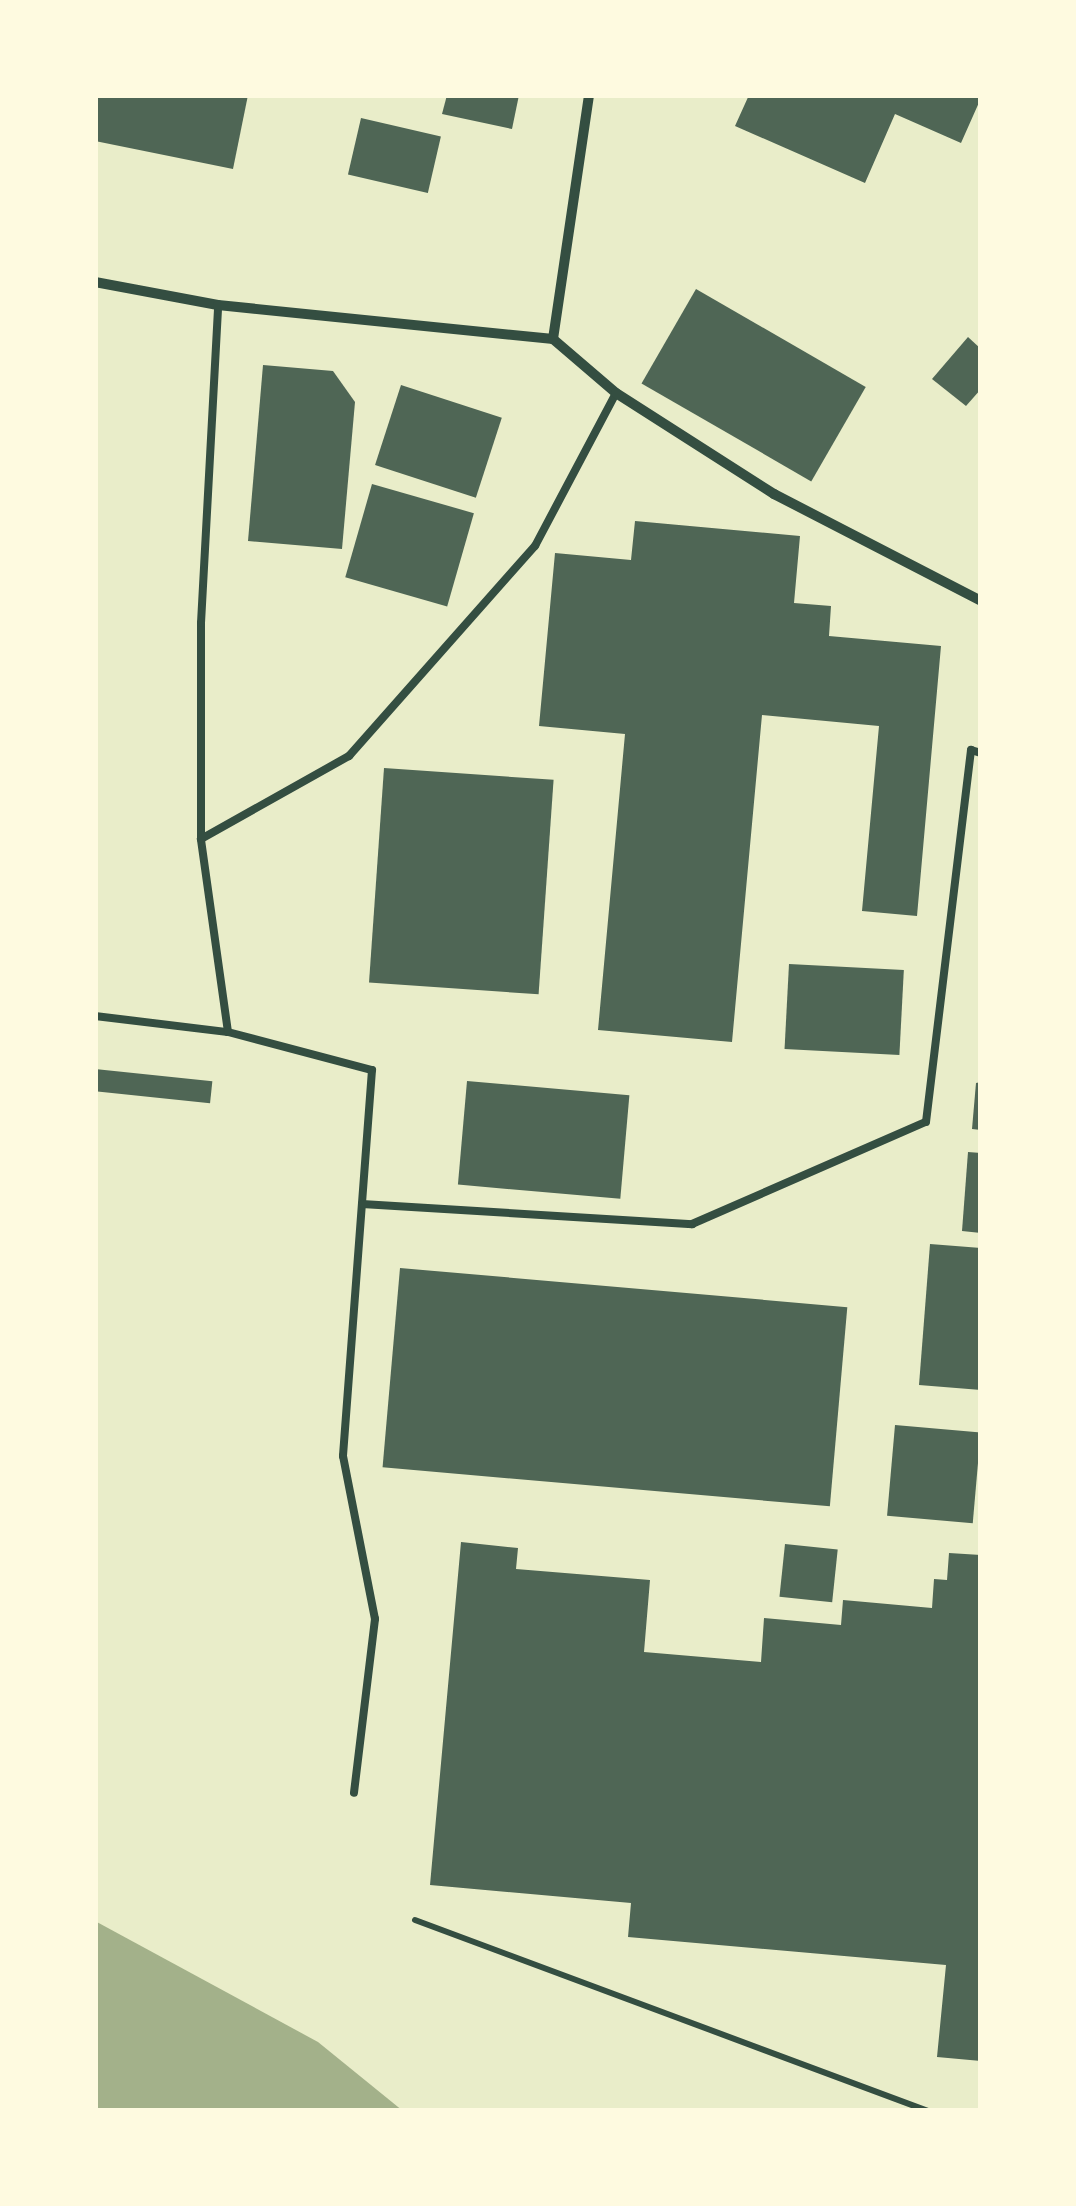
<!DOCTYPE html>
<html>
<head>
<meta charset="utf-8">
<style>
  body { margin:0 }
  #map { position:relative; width:1076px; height:2206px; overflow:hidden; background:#e9edc9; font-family:"Work Sans",sans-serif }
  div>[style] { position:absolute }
  .water>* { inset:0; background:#a3b18a }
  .building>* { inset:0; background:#4f6655; transform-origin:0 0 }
  .path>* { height:6px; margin:-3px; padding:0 3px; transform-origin:3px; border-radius:3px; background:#344e41 }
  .service>* { height:8px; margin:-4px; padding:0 4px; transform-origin:4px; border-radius:4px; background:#344e41 }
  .minor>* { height:10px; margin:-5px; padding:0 5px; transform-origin:5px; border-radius:5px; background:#344e41 }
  span { translate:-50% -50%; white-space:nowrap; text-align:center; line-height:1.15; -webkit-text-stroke:8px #fefae0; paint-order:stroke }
  .frame { position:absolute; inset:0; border:98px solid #fefae0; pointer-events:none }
</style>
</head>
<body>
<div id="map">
  <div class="water">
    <div style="clip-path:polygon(95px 1921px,318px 2042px,403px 2111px,95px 2111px)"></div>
  </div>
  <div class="building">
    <div style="clip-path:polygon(95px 95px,248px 95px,233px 169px,95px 141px)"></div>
    <div style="clip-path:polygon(447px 95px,519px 95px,512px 129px,442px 114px)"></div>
    <div style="clip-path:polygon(749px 95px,978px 95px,981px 98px,961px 143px,895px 114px,865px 183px,735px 126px)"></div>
    <div style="left:361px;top:118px;width:82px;height:58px;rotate:13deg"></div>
    <div style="left:696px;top:289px;width:196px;height:109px;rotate:30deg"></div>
    <div style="clip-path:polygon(968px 337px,981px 349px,981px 389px,966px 406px,932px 379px)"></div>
    <div style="clip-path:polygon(263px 365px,333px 371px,355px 402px,342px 549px,248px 541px)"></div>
    <div style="left:401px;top:385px;width:106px;height:84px;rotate:18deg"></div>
    <div style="left:372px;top:484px;width:106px;height:97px;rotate:16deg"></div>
    <div style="clip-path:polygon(635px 521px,800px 536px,794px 603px,831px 606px,829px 636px,941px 646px,917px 916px,862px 911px,879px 726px,762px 715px,732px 1042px,598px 1030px,625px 734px,539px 726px,555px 553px,631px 560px)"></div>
    <div style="left:384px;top:768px;width:170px;height:215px;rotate:4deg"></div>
    <div style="left:789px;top:964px;width:115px;height:85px;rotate:3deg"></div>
    <div style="left:95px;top:1069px;width:118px;height:22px;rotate:6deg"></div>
    <div style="left:467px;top:1081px;width:163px;height:104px;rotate:5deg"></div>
    <div style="clip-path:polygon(981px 1082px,981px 1130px,972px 1129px,976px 1083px)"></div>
    <div style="clip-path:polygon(968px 1152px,981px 1153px,981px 1233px,962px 1231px)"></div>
    <div style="clip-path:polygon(930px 1244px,981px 1248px,981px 1390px,919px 1385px)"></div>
    <div style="left:400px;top:1268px;width:449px;height:200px;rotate:5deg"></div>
    <div style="left:895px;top:1425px;width:86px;height:91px;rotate:5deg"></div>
    <div style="clip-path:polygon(461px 1542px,518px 1548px,516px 1569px,650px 1580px,644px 1652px,761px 1662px,764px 1618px,841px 1625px,843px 1600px,932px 1608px,934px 1579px,947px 1580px,949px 1553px,981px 1555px,981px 2061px,937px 2057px,946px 1965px,628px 1937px,631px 1903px,430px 1885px)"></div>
    <div style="left:785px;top:1544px;width:53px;height:53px;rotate:6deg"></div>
  </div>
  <div class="path">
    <div style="left:415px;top:1920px;width:547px;rotate:20.42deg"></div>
  </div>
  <div class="service">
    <div style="left:201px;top:839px;width:170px;rotate:-29.3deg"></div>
    <div style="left:349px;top:756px;width:281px;rotate:-48.5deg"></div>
    <div style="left:535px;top:546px;width:173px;rotate:-62.1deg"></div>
    <div style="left:95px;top:1016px;width:134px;rotate:6.9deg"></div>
    <div style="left:228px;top:1032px;width:195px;rotate:-98deg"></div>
    <div style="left:201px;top:839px;width:216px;rotate:-90deg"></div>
    <div style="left:201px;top:623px;width:318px;rotate:-86.9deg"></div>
    <div style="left:228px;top:1032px;width:149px;rotate:14.8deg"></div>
    <div style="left:372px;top:1070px;width:387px;rotate:94.3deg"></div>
    <div style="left:343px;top:1456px;width:166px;rotate:78.9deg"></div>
    <div style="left:375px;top:1619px;width:175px;rotate:96.9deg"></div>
    <div style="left:362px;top:1204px;width:331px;rotate:3.5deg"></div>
    <div style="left:692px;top:1224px;width:255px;rotate:-23.6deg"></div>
    <div style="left:926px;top:1122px;width:375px;rotate:-83.1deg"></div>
    <div style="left:971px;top:750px;width:10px;rotate:17deg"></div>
  </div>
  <div class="minor">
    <div style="left:95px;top:282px;width:125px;rotate:10.6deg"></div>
    <div style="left:218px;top:305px;width:337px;rotate:5.8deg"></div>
    <div style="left:553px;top:339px;width:83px;rotate:40.6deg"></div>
    <div style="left:616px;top:393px;width:188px;rotate:32.6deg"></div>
    <div style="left:774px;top:494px;width:233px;rotate:27.3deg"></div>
    <div style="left:553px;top:339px;width:247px;rotate:-81.6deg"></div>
  </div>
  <div class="frame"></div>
</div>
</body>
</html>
